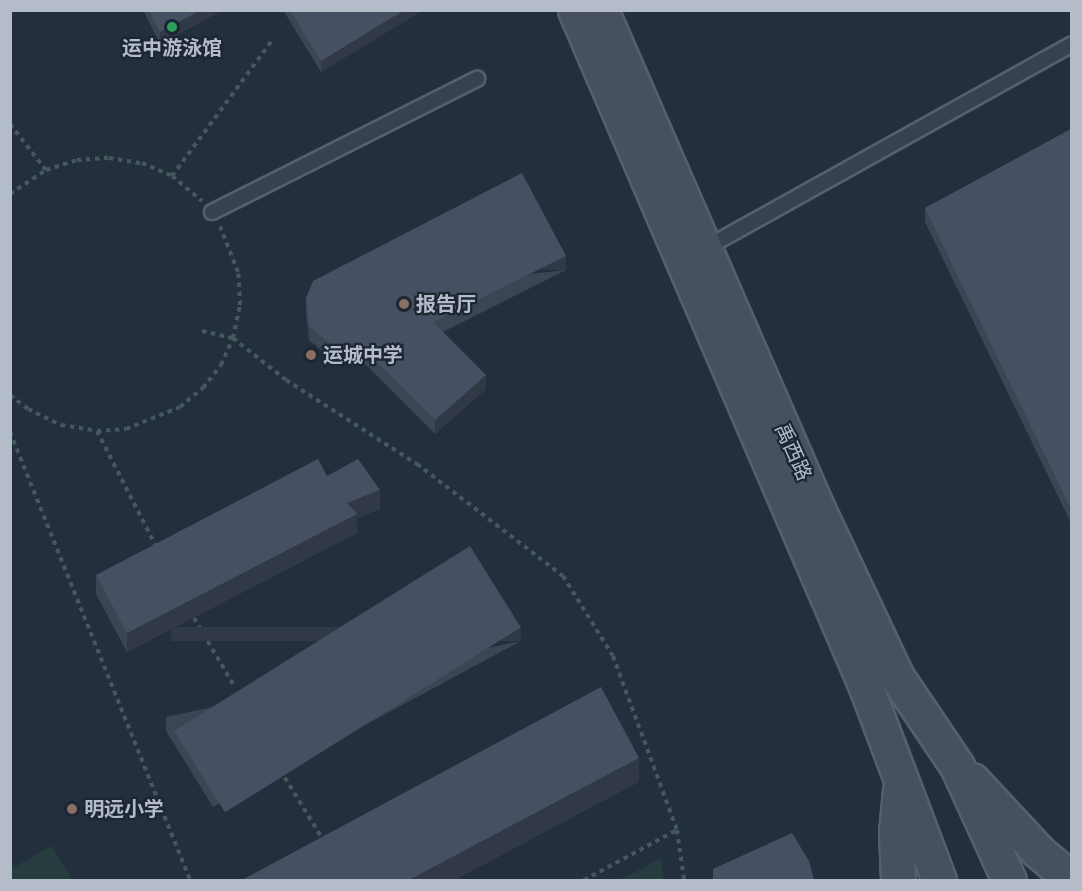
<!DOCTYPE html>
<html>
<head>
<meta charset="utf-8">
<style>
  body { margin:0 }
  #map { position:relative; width:1082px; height:891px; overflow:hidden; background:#242f3e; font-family:"Public Sans","Noto Sans SC",sans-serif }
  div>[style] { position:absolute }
  .green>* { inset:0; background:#263c3f }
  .path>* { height:4px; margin-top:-2px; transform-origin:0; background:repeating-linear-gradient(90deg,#44595c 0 4.5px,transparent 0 9px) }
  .roads { filter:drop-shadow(2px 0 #565f6c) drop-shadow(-2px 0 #565f6c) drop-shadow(0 2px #565f6c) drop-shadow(0 -2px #565f6c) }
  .service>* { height:14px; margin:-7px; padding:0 7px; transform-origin:7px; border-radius:7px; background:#38414e }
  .secondary>* { height:33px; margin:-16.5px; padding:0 16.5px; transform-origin:16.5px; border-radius:16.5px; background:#465061 }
  .wall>* { inset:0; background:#3b4654 }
  .shaded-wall>* { inset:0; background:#303945; transform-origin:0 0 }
  .building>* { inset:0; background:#455162; transform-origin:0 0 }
  .dots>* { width:16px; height:16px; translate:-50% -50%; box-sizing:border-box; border:3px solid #1d2633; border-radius:50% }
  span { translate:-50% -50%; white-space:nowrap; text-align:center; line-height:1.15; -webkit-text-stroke:4.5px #1d2633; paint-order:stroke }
  .poi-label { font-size:20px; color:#b4bcc9; font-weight:700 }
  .left { translate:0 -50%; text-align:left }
  .street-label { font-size:20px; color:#b4bcc9 }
  .frame { position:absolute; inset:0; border:12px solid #b4bcc9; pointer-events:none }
</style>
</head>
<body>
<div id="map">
  <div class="green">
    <div style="clip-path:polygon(52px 846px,72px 880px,11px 880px,11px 869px)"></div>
    <div style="clip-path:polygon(661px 858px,664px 880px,620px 880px)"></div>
  </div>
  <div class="path">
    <div style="left:10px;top:124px;width:58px;rotate:52deg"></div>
    <div style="left:172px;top:176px;width:170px;rotate:-53.6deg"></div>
    <div style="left:10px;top:194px;width:43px;rotate:-33.7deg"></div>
    <div style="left:46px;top:170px;width:33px;rotate:-18deg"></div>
    <div style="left:77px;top:160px;width:32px;rotate:-4deg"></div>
    <div style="left:109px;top:158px;width:33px;rotate:9deg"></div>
    <div style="left:142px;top:163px;width:33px;rotate:23deg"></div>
    <div style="left:172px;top:176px;width:39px;rotate:40deg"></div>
    <div style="left:202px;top:331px;width:32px;rotate:13deg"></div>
    <div style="left:233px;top:338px;width:68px;rotate:38.4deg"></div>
    <div style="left:286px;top:380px;width:156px;rotate:32.7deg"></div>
    <div style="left:417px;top:464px;width:184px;rotate:37.5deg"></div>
    <div style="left:563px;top:576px;width:94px;rotate:58deg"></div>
    <div style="left:613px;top:656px;width:185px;rotate:69.8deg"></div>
    <div style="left:677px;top:830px;width:50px;rotate:82deg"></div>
    <div style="left:10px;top:395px;width:23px;rotate:38deg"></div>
    <div style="left:28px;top:409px;width:37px;rotate:26deg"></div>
    <div style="left:61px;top:425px;width:36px;rotate:9deg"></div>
    <div style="left:97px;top:431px;width:29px;rotate:-4deg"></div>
    <div style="left:126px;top:429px;width:58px;rotate:-22.2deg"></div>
    <div style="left:180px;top:407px;width:30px;rotate:-40deg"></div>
    <div style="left:203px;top:388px;width:29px;rotate:-52deg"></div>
    <div style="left:221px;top:365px;width:30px;rotate:-66deg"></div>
    <div style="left:233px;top:338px;width:34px;rotate:-78deg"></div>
    <div style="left:240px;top:305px;width:33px;rotate:-93deg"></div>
    <div style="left:238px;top:272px;width:49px;rotate:-111.4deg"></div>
    <div style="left:97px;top:431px;width:131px;rotate:62.9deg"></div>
    <div style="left:10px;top:432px;width:483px;rotate:68.1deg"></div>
    <div style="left:194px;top:618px;width:77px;rotate:59.4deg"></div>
    <div style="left:280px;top:770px;width:84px;rotate:58.2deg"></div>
    <div style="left:584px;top:880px;width:106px;rotate:-28.3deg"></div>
  </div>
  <div class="roads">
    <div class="service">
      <div style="left:212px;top:212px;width:297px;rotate:-26.7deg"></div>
      <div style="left:704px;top:249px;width:421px;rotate:-29.1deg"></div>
    </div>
    <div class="secondary">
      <div style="left:575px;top:10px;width:737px;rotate:66.74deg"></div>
      <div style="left:866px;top:687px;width:206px;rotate:69.3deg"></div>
      <div style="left:601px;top:10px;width:542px;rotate:66.51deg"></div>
      <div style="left:817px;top:507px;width:188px;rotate:64.8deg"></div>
      <div style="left:897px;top:677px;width:107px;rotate:56deg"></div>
      <div style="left:957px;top:766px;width:125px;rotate:65.5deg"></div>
      <div style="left:972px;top:780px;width:98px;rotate:47.1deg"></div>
      <div style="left:1039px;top:852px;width:43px;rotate:40.3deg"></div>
      <div style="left:898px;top:880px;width:48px;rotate:-92.4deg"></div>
      <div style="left:896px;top:832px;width:42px;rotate:-84.6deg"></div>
    </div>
  </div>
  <div class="wall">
    <div style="clip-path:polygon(143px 10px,223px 10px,160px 44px)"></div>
    <div style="clip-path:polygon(283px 10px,423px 10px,321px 72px)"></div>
    <div style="clip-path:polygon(1071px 129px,1071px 523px,925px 222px,925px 208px)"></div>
    <div style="clip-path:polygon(566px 270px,443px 332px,486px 389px,435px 434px,359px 358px,331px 358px,309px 340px,306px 312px,306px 298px)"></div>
    <div style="clip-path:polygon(327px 476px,380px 509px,357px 518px,357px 533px,127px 652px,96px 594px,96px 575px)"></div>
    <div style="clip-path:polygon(521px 641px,213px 807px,166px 731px,166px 717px)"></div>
  </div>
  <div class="shaded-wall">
    <div style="clip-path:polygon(201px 10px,223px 10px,160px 44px,160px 32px)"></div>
    <div style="clip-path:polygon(404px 10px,423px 10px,321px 72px,321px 61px)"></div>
    <div style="left:566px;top:256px;width:14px;height:148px;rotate:90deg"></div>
    <div style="clip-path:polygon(486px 375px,486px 389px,435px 434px,435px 420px)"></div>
    <div style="clip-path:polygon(380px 490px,380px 509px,357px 518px,357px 533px,127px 652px,127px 633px,347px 503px)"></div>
    <div style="left:521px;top:627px;width:14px;height:350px;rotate:90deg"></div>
    <div style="clip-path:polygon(639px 758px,639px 782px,455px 880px,409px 880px)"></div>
  </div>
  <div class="building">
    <div style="clip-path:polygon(149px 10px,201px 10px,160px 32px)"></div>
    <div style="clip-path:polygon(290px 10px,404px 10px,321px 61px)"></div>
    <div style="clip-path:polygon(1071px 129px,1071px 509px,925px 208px)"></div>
    <div style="clip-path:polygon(522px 173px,566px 256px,433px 322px,486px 375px,435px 420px,359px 344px,331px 344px,309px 326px,306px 298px,313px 281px)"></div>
    <div style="clip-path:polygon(318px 459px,327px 476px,358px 459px,380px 490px,347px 503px,357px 514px,127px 633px,96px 575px)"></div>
    <div style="left:470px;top:546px;width:96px;height:349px;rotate:58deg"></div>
    <div style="clip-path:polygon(601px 687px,639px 758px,409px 880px,242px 880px)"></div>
    <div style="clip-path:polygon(792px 833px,809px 861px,814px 880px,713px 880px,713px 869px)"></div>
  </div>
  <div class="dots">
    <div style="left:172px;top:27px;background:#2e9e5b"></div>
    <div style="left:404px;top:304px;background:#8d6e63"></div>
    <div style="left:311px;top:355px;background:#8d6e63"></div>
    <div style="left:72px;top:809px;background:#8d6e63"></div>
  </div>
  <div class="poi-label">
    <span style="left:172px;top:48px">运中游泳馆</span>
    <span class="left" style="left:416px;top:304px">报告厅</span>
    <span class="left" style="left:323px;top:355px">运城中学</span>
    <span class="left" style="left:84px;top:809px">明远小学</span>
  </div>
  <div class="street-label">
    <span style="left:793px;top:452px;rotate:66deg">禹西路</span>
  </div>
  <div class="frame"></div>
</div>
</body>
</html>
